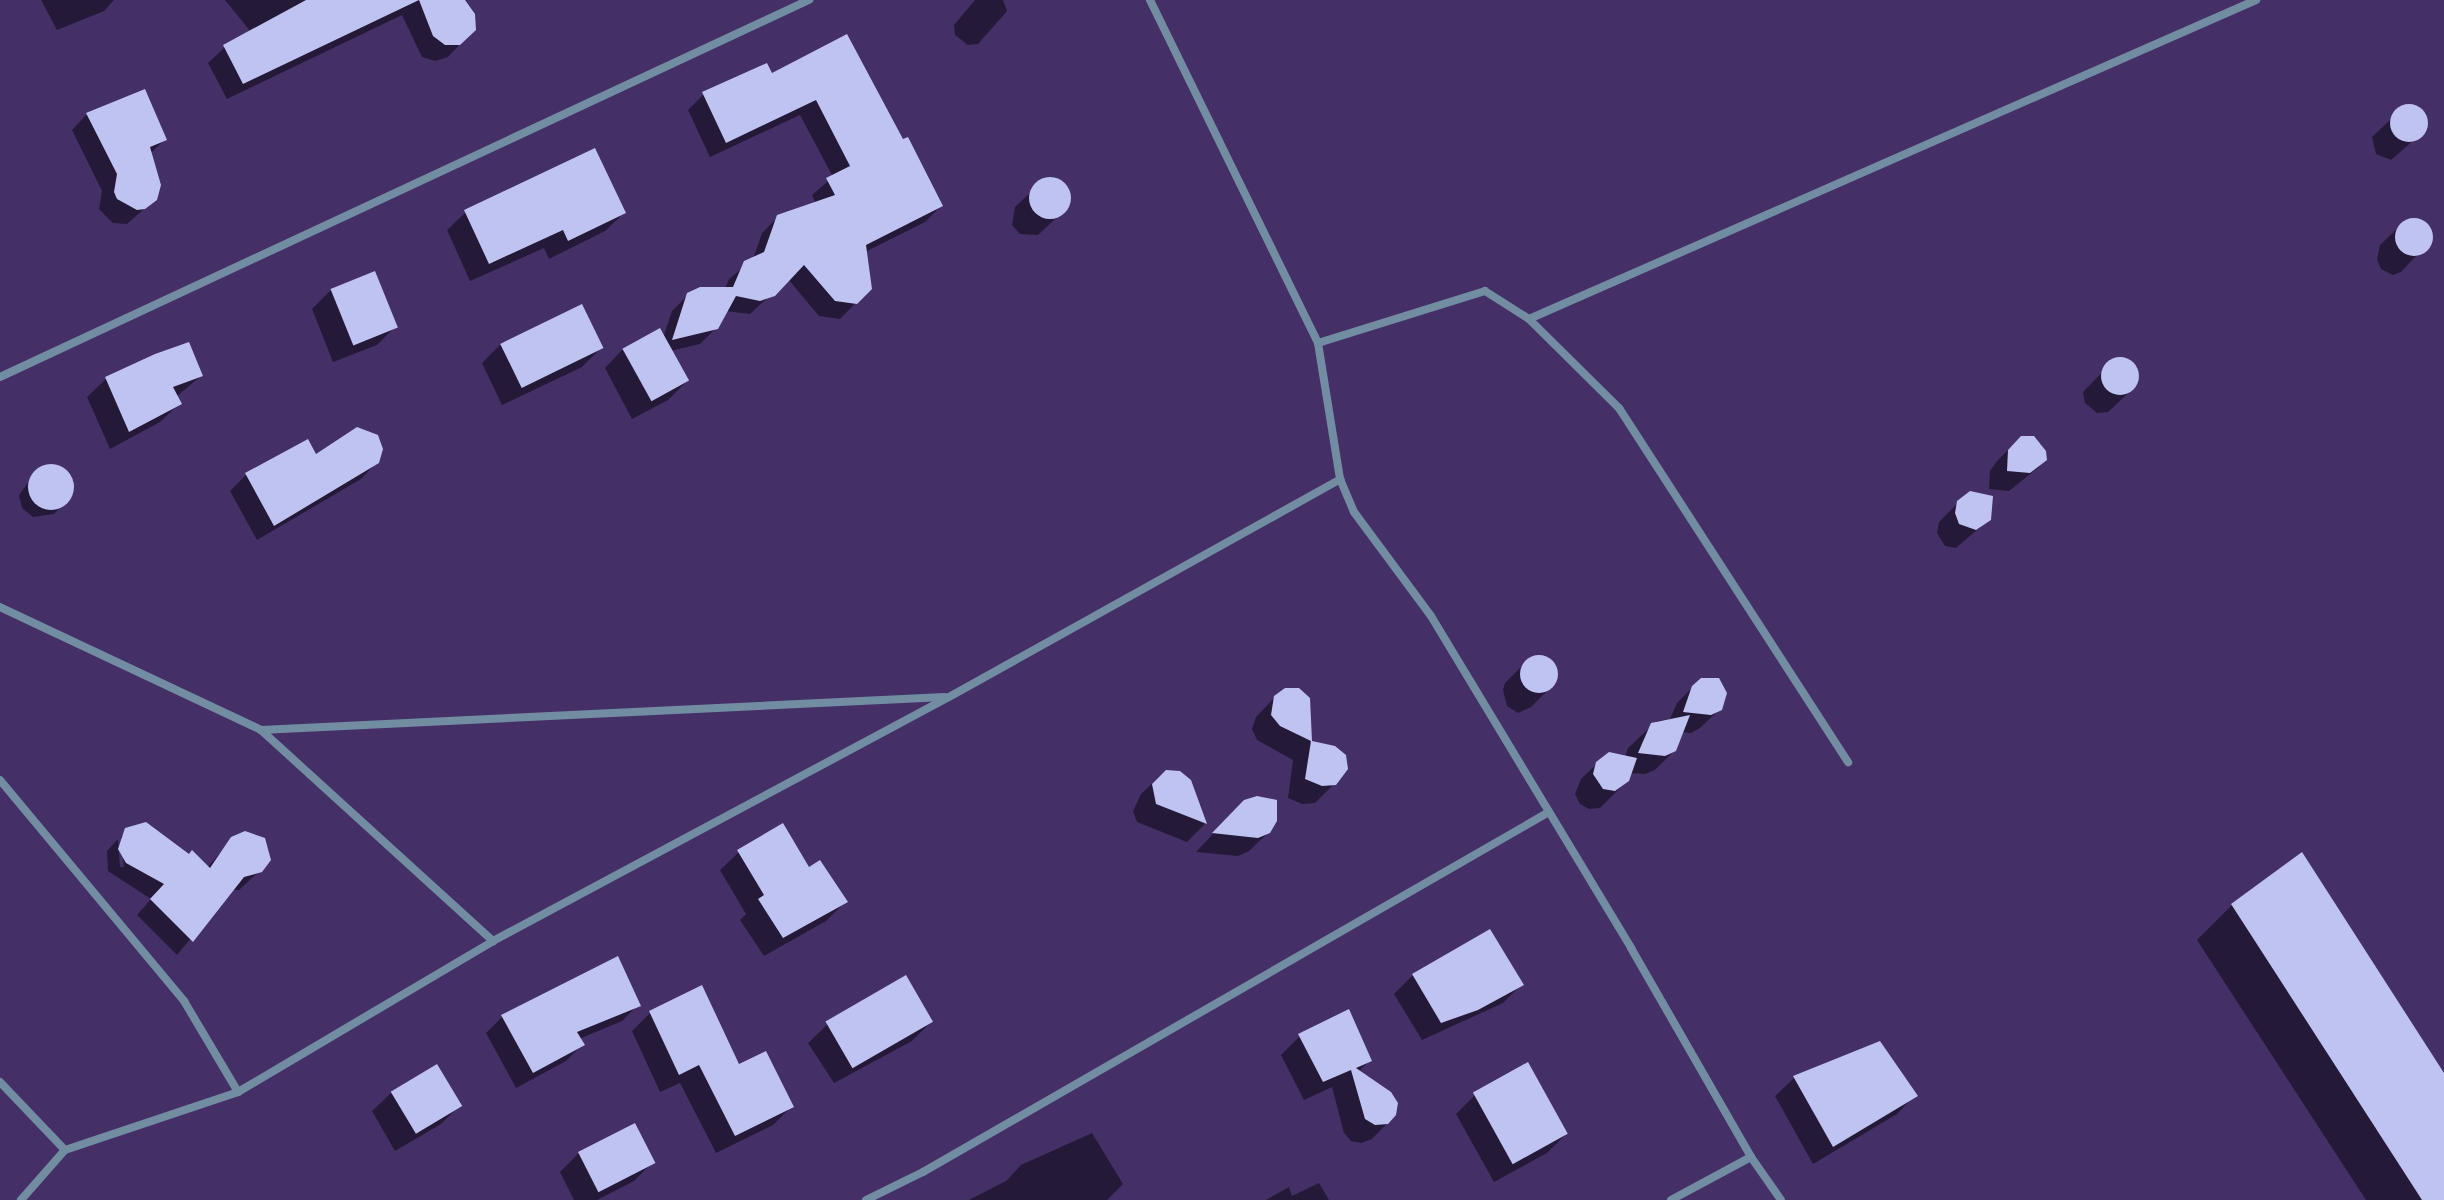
<!DOCTYPE html>
<html>
<head>
<meta charset="utf-8">
<style>
  body { margin:0 }
  #map { position:relative; width:2444px; height:1200px; overflow:hidden; background:#452f67; font-family:Inter,sans-serif }
  div>[style] { position:absolute }
  .shadow>* { inset:0; background:#0007 }
  .building>* { inset:0; background:#bfc3f1; transform-origin:0 0 }
  .round { border-radius:50% }
  .street>* { height:8px; margin:-4px; padding:0 4px; transform-origin:4px; border-radius:4px; background:#728da1 }
  span { translate:-50% -50%; white-space:nowrap; text-align:center; line-height:1.15; -webkit-text-stroke:8px #452f67; paint-order:stroke }
</style>
</head>
<body>
<div id="map">
  <div class="shadow">
    <div style="clip-path:polygon(41px 0,114px 0,104px 11px,57px 30px)"></div>
    <div style="clip-path:polygon(225px 0,463px 0,474px 29px,448px 57px,435px 61px,422px 57px,402px 15px,227px 99px,208px 63px,225px 47px,251px 32px)"></div>
    <div style="clip-path:polygon(975px 0,1003px 0,1007px 11px,978px 44px,968px 45px,955px 35px,954px 25px)"></div>
    <div style="clip-path:polygon(771px 76px,902px 142px,941px 206px,925px 222px,865px 252px,870px 288px,840px 319px,819px 316px,788px 279px,750px 314px,725px 311px,716px 328px,700px 344px,670px 351px,687px 381px,668px 400px,632px 419px,605px 368px,623px 349px,663px 338px,672px 311px,688px 295px,725px 289px,729px 279px,753px 259px,762px 233px,778px 217px,816px 204px,812px 195px,833px 177px,800px 115px,710px 157px,688px 110px,704px 94px)"></div>
    <div style="clip-path:polygon(2406px 105px,2420px 110px,2426px 120px,2424px 131px,2391px 160px,2376px 154px,2372px 137px)"></div>
    <div style="clip-path:polygon(87px 114px,165px 139px,150px 154px,155px 199px,127px 224px,113px 223px,99px 209px,102px 191px,72px 130px)"></div>
    <div style="clip-path:polygon(1044px 180px,1063px 184px,1069px 195px,1067px 208px,1038px 235px,1020px 234px,1012px 225px,1015px 207px)"></div>
    <div style="clip-path:polygon(466px 212px,624px 213px,605px 231px,549px 259px,544px 248px,470px 281px,447px 230px)"></div>
    <div style="clip-path:polygon(2418px 220px,2429px 228px,2431px 240px,2401px 272px,2393px 275px,2381px 269px,2377px 259px,2380px 245px,2400px 226px)"></div>
    <div style="clip-path:polygon(331px 290px,396px 326px,377px 345px,333px 362px,312px 309px)"></div>
    <div style="clip-path:polygon(501px 344px,601px 348px,582px 367px,502px 405px,482px 363px)"></div>
    <div style="clip-path:polygon(2114px 360px,2126px 360px,2135px 367px,2135px 387px,2108px 412px,2097px 413px,2085px 403px,2083px 392px)"></div>
    <div style="clip-path:polygon(201px 376px,176px 397px,179px 404px,160px 422px,110px 449px,87px 397px,106px 379px)"></div>
    <div style="clip-path:polygon(2033px 438px,2042px 445px,2045px 460px,2039px 467px,2009px 491px,1989px 489px,1990px 471px,1997px 461px,2016px 442px)"></div>
    <div style="clip-path:polygon(307px 442px,315px 457px,377px 462px,361px 479px,257px 540px,230px 491px,246px 475px)"></div>
    <div style="clip-path:polygon(55px 466px,67px 473px,72px 485px,63px 504px,54px 514px,33px 517px,22px 508px,19px 495px,36px 472px)"></div>
    <div style="clip-path:polygon(1958px 503px,1985px 523px,1956px 548px,1945px 546px,1937px 533px,1939px 522px)"></div>
    <div style="clip-path:polygon(1543px 657px,1554px 665px,1556px 678px,1551px 687px,1531px 707px,1518px 713px,1507px 706px,1503px 690px,1505px 683px,1525px 663px)"></div>
    <div style="clip-path:polygon(1697px 683px,1720px 709px,1700px 728px,1691px 733px,1682px 732px,1675px 750px,1655px 770px,1645px 774px,1630px 773px,1628px 780px,1600px 808px,1589px 809px,1580px 804px,1575px 794px,1581px 779px,1601px 760px,1625px 758px,1628px 748px,1657px 721px,1670px 719px,1677px 703px)"></div>
    <div style="clip-path:polygon(1275px 697px,1310px 705px,1310px 743px,1340px 751px,1334px 784px,1315px 803px,1302px 804px,1288px 798px,1293px 760px,1257px 740px,1252px 729px,1256px 717px)"></div>
    <div style="clip-path:polygon(1173px 771px,1185px 776px,1205px 824px,1187px 842px,1137px 822px,1133px 811px,1141px 794px,1161px 775px)"></div>
    <div style="clip-path:polygon(1225px 821px,1269px 832px,1249px 851px,1238px 856px,1196px 852px)"></div>
    <div style="clip-path:polygon(145px 824px,207px 868px,232px 839px,252px 833px,264px 839px,269px 852px,265px 866px,239px 890px,231px 890px,177px 955px,137px 915px,151px 899px,108px 871px,107px 851px,118px 839px,120px 867px,124px 867px,121px 837px,132px 826px)"></div>
    <div style="clip-path:polygon(739px 852px,808px 870px,845px 902px,826px 921px,764px 956px,740px 920px,746px 914px,720px 870px)"></div>
    <div style="clip-path:polygon(2232px 905px,2444px 1077px,2444px 1200px,2366px 1200px,2197px 940px)"></div>
    <div style="clip-path:polygon(1413px 975px,1522px 984px,1503px 1003px,1422px 1040px,1394px 994px)"></div>
    <div style="clip-path:polygon(638px 1005px,622px 1021px,579px 1039px,582px 1045px,566px 1061px,516px 1088px,486px 1033px,503px 1016px)"></div>
    <div style="clip-path:polygon(650px 1013px,738px 1067px,792px 1106px,773px 1125px,716px 1153px,680px 1083px,660px 1092px,632px 1031px)"></div>
    <div style="clip-path:polygon(931px 1022px,912px 1041px,834px 1083px,808px 1043px,827px 1025px)"></div>
    <div style="clip-path:polygon(1300px 1036px,1369px 1061px,1358px 1072px,1391px 1119px,1372px 1139px,1361px 1143px,1351px 1141px,1344px 1133px,1332px 1087px,1304px 1100px,1281px 1055px)"></div>
    <div style="clip-path:polygon(1879px 1043px,1915px 1095px,1897px 1114px,1813px 1164px,1775px 1096px,1794px 1078px)"></div>
    <div style="clip-path:polygon(391px 1093px,459px 1106px,441px 1124px,395px 1151px,372px 1111px)"></div>
    <div style="clip-path:polygon(1475px 1095px,1566px 1134px,1547px 1153px,1494px 1182px,1456px 1114px)"></div>
    <div style="clip-path:polygon(1092px 1133px,1123px 1184px,1107px 1200px,969px 1200px,1006px 1181px,1021px 1165px)"></div>
    <div style="clip-path:polygon(579px 1153px,653px 1162px,634px 1181px,597px 1200px,574px 1200px,560px 1172px)"></div>
    <div style="clip-path:polygon(1319px 1183px,1329px 1200px,1266px 1200px,1289px 1187px,1292px 1196px)"></div>
  </div>
  <div class="building">
    <div style="clip-path:polygon(306px 0,465px 0,475px 14px,476px 30px,460px 45px,445px 45px,433px 36px,419px 0,243px 84px,223px 45px)"></div>
    <div style="clip-path:polygon(847px 34px,903px 139px,908px 137px,943px 206px,866px 245px,872px 289px,857px 304px,835px 301px,804px 265px,775px 296px,760px 301px,736px 296px,718px 329px,672px 340px,687px 293px,700px 287px,733px 287px,744px 261px,764px 252px,777px 215px,835px 195px,826px 178px,850px 166px,816px 100px,726px 143px,702px 92px,767px 63px,772px 73px)"></div>
    <div style="clip-path:polygon(145px 89px,167px 140px,150px 147px,161px 185px,157px 200px,145px 209px,137px 210px,117px 199px,114px 192px,117px 174px,86px 113px)"></div>
    <div class="round" style="left:2390px;top:104px;width:38px;height:38px"></div>
    <div style="clip-path:polygon(595px 148px,626px 213px,568px 241px,563px 230px,489px 264px,464px 210px)"></div>
    <div class="round" style="left:1029px;top:177px;width:42px;height:42px"></div>
    <div class="round" style="left:2395px;top:218px;width:38px;height:38px"></div>
    <div style="left:375px;top:271px;width:61px;height:48px;rotate:68deg"></div>
    <div style="left:582px;top:304px;width:49px;height:91px;rotate:64deg"></div>
    <div style="left:660px;top:328px;width:60px;height:43px;rotate:61deg"></div>
    <div style="clip-path:polygon(189px 342px,203px 376px,173px 387px,182px 404px,129px 432px,105px 377px,155px 354px)"></div>
    <div class="round" style="left:2101px;top:357px;width:38px;height:38px"></div>
    <div style="clip-path:polygon(357px 427px,378px 435px,383px 449px,379px 463px,274px 526px,245px 473px,308px 439px,316px 454px)"></div>
    <div style="clip-path:polygon(2021px 436px,2034px 436px,2046px 451px,2047px 460px,2030px 473px,2007px 471px,2008px 450px)"></div>
    <div class="round" style="left:28px;top:464px;width:46px;height:46px"></div>
    <div style="clip-path:polygon(1970px 491px,1993px 496px,1991px 520px,1976px 530px,1959px 524px,1955px 513px,1957px 501px)"></div>
    <div class="round" style="left:1520px;top:655px;width:38px;height:38px"></div>
    <div style="clip-path:polygon(1701px 678px,1719px 678px,1727px 693px,1722px 710px,1711px 715px,1683px 712px,1692px 686px)"></div>
    <div style="clip-path:polygon(1285px 688px,1299px 688px,1310px 698px,1312px 741px,1335px 746px,1346px 755px,1348px 769px,1336px 785px,1322px 786px,1305px 779px,1311px 741px,1280px 726px,1271px 715px,1274px 696px)"></div>
    <div style="clip-path:polygon(1690px 715px,1676px 751px,1665px 756px,1638px 753px,1651px 723px)"></div>
    <div style="clip-path:polygon(1609px 752px,1637px 758px,1629px 781px,1615px 791px,1603px 789px,1593px 774px,1596px 762px)"></div>
    <div style="clip-path:polygon(1166px 770px,1180px 771px,1191px 780px,1207px 824px,1156px 804px,1152px 784px)"></div>
    <div style="clip-path:polygon(1257px 796px,1277px 800px,1277px 821px,1270px 833px,1258px 838px,1212px 833px,1244px 800px)"></div>
    <div style="clip-path:polygon(146px 822px,189px 854px,192px 850px,210px 868px,231px 837px,245px 831px,265px 838px,271px 860px,262px 872px,244px 877px,193px 942px,150px 899px,164px 884px,126px 863px,118px 849px,125px 828px)"></div>
    <div style="clip-path:polygon(783px 823px,809px 867px,820px 860px,848px 902px,783px 938px,758px 899px,764px 895px,737px 850px)"></div>
    <div style="clip-path:polygon(2302px 852px,2444px 1073px,2444px 1200px,2422px 1200px,2231px 904px)"></div>
    <div style="clip-path:polygon(1490px 929px,1524px 985px,1478px 1010px,1441px 1023px,1412px 974px)"></div>
    <div style="clip-path:polygon(618px 956px,641px 1006px,577px 1032px,585px 1045px,533px 1073px,501px 1015px)"></div>
    <div style="left:906px;top:975px;width:54px;height:93px;rotate:60deg"></div>
    <div style="clip-path:polygon(702px 985px,739px 1064px,766px 1051px,794px 1107px,735px 1136px,699px 1065px,679px 1075px,649px 1011px)"></div>
    <div style="clip-path:polygon(1349px 1009px,1372px 1061px,1356px 1068px,1391px 1092px,1398px 1103px,1396px 1115px,1388px 1124px,1375px 1125px,1365px 1119px,1351px 1070px,1323px 1082px,1298px 1034px)"></div>
    <div style="clip-path:polygon(1880px 1041px,1918px 1096px,1833px 1147px,1793px 1076px)"></div>
    <div style="left:1528px;top:1062px;width:82px;height:63px;rotate:61deg"></div>
    <div style="left:437px;top:1064px;width:49px;height:54px;rotate:59deg"></div>
    <div style="left:635px;top:1123px;width:45px;height:64px;rotate:63deg"></div>
  </div>
  <div class="street">
    <div style="left:1150px;top:0;width:382px;rotate:63.9deg"></div>
    <div style="left:1318px;top:343px;width:138px;rotate:80.8deg"></div>
    <div style="left:1340px;top:479px;width:36px;rotate:67deg"></div>
    <div style="left:1354px;top:512px;width:129px;rotate:53.5deg"></div>
    <div style="left:1431px;top:616px;width:388px;rotate:58.9deg"></div>
    <div style="left:1631px;top:948px;width:241px;rotate:60.1deg"></div>
    <div style="left:1751px;top:1157px;width:52px;rotate:55.1deg"></div>
    <div style="left:1529px;top:319px;width:794px;rotate:-23.69deg"></div>
    <div style="left:1318px;top:343px;width:175px;rotate:-17.3deg"></div>
    <div style="left:1485px;top:291px;width:52px;rotate:32.5deg"></div>
    <div style="left:1529px;top:319px;width:127px;rotate:44.7deg"></div>
    <div style="left:1619px;top:408px;width:422px;rotate:57.1deg"></div>
    <div style="left:0;top:377px;width:893px;rotate:-24.99deg"></div>
    <div style="left:0;top:607px;width:289px;rotate:25.2deg"></div>
    <div style="left:261px;top:730px;width:684px;rotate:-2.77deg"></div>
    <div style="left:261px;top:730px;width:314px;rotate:42.3deg"></div>
    <div style="left:0;top:780px;width:288px;rotate:50.2deg"></div>
    <div style="left:184px;top:1001px;width:106px;rotate:59.3deg"></div>
    <div style="left:0;top:1082px;width:94px;rotate:46.3deg"></div>
    <div style="left:21px;top:1200px;width:67px;rotate:-48.7deg"></div>
    <div style="left:65px;top:1150px;width:182px;rotate:-18.5deg"></div>
    <div style="left:238px;top:1092px;width:296px;rotate:-30.6deg"></div>
    <div style="left:493px;top:941px;width:517px;rotate:-28.15deg"></div>
    <div style="left:949px;top:697px;width:448px;rotate:-29.1deg"></div>
    <div style="left:866px;top:1200px;width:64px;rotate:-26.2deg"></div>
    <div style="left:923px;top:1172px;width:722px;rotate:-29.9deg"></div>
    <div style="left:1671px;top:1200px;width:91px;rotate:-28.3deg"></div>
  </div>
</div>
</body>
</html>
